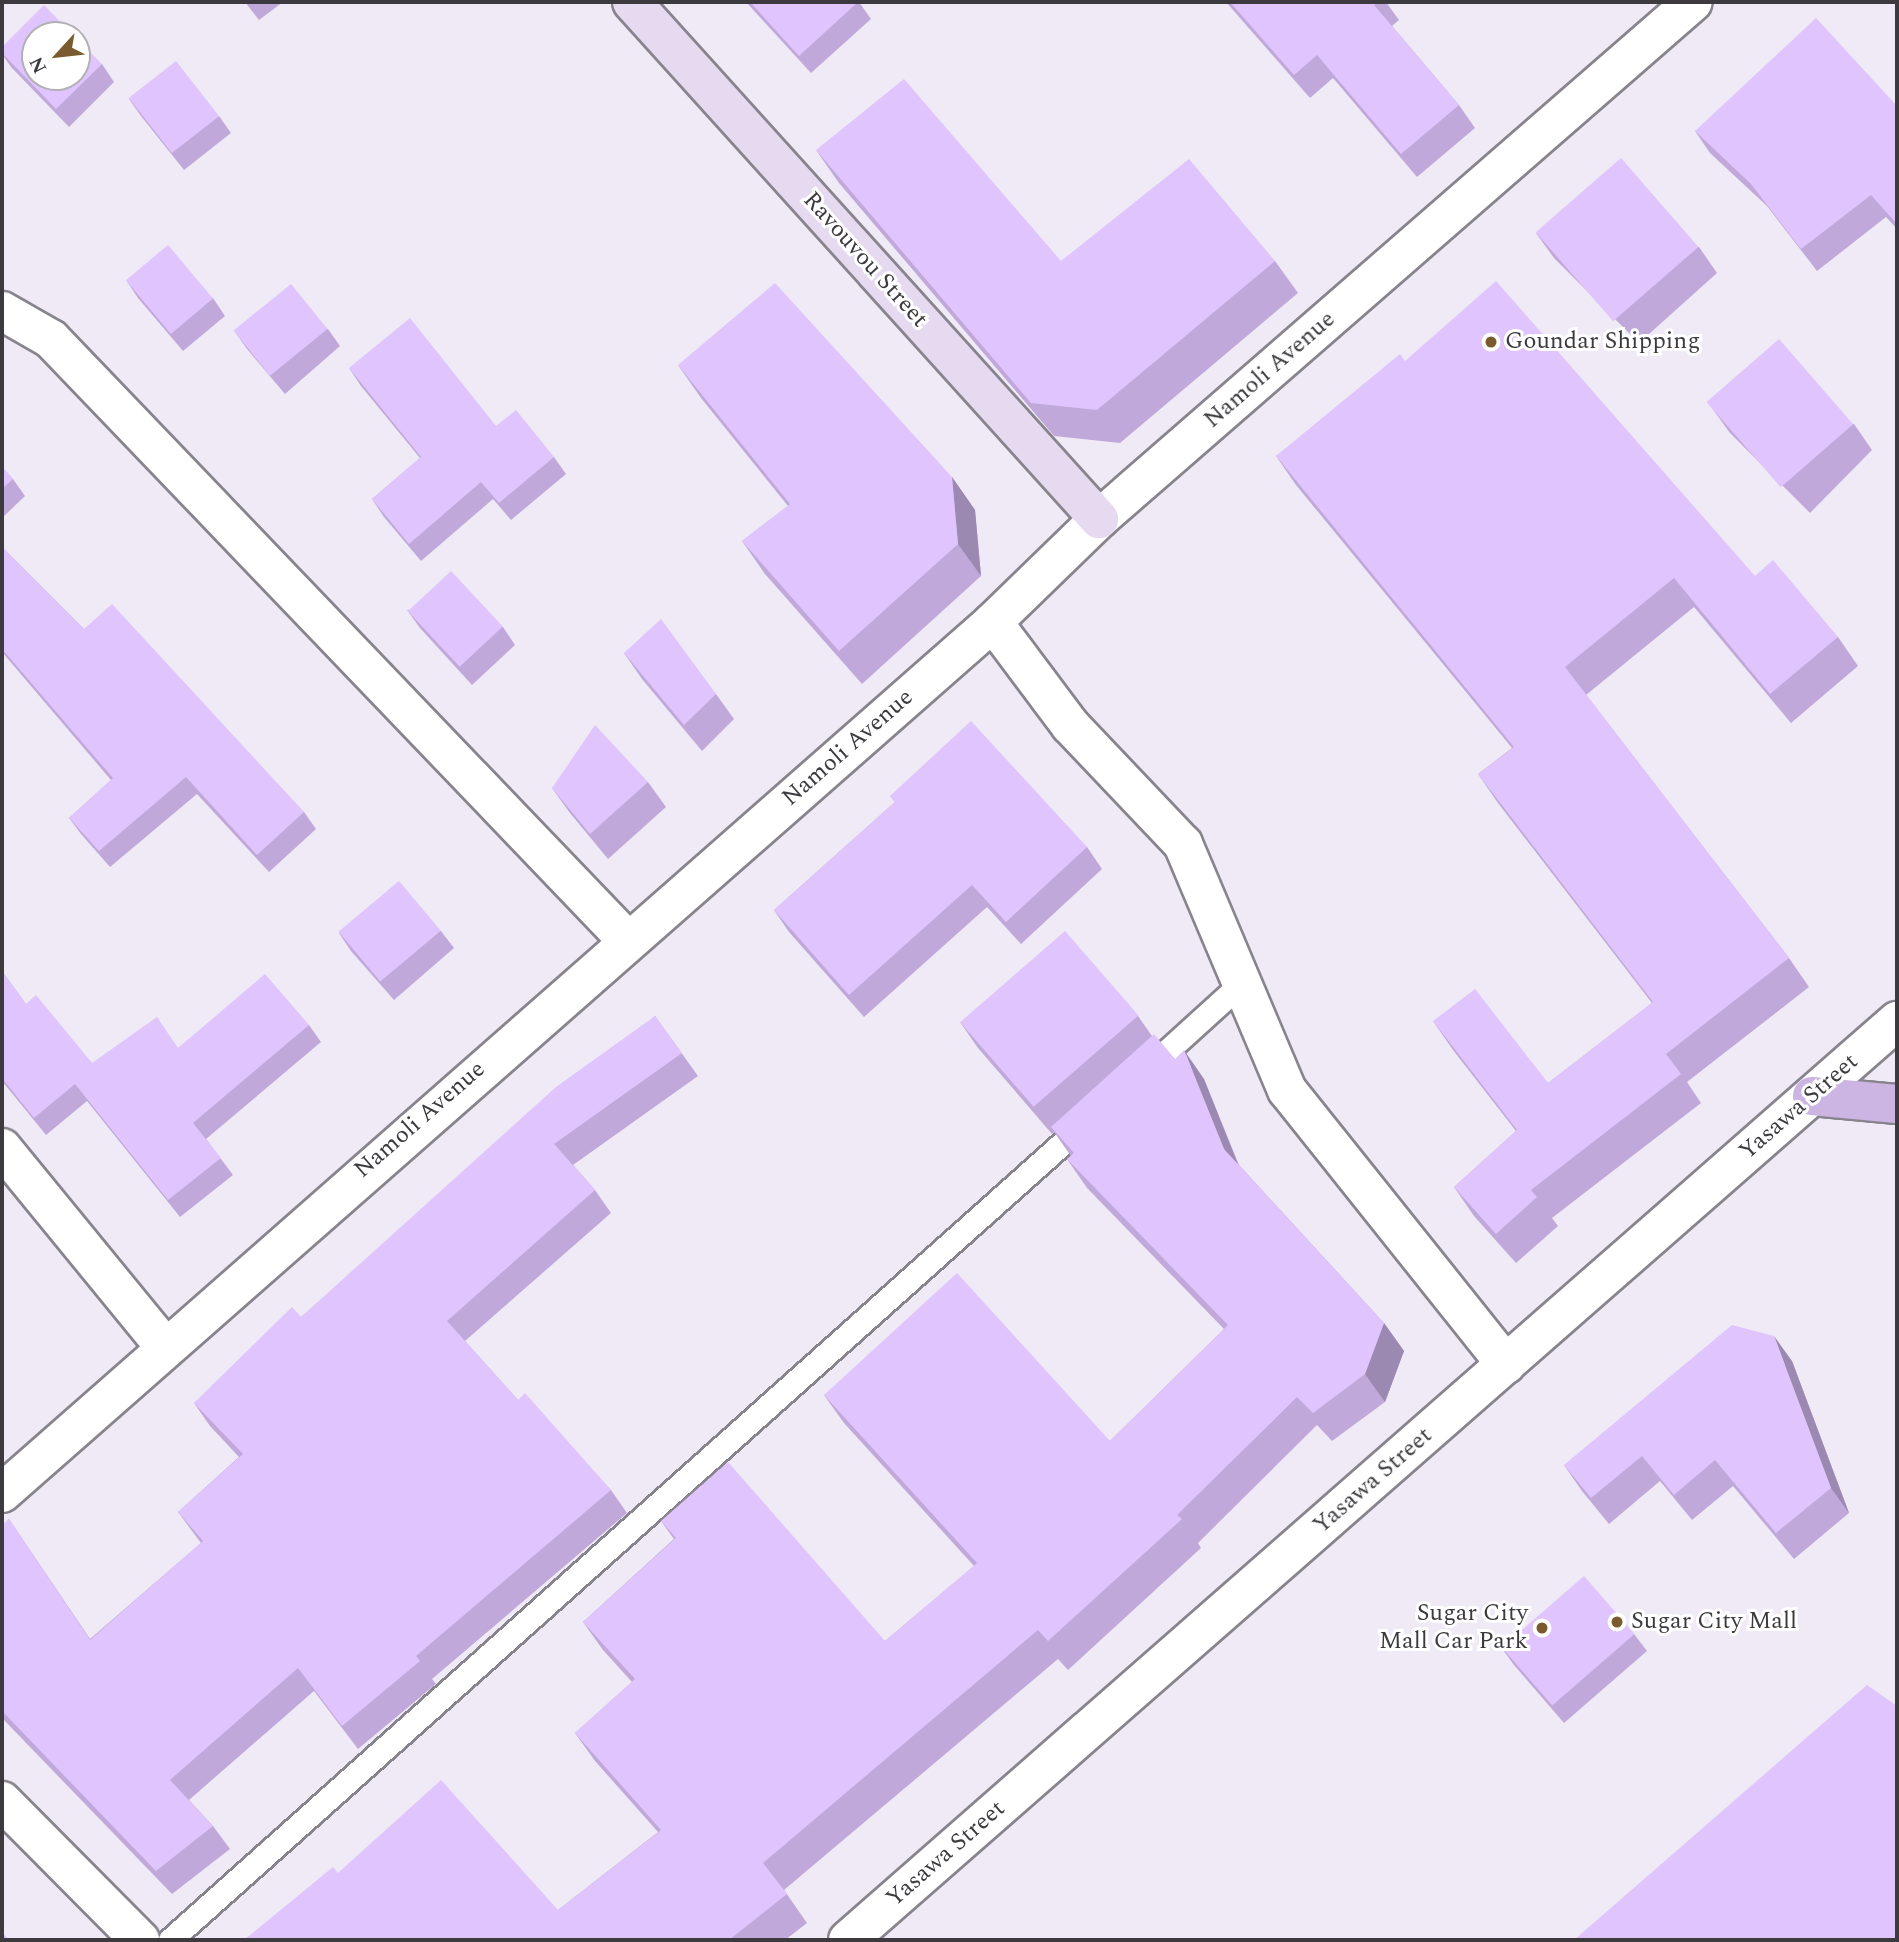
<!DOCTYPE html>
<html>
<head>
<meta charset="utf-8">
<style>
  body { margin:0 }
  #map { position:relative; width:1899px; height:1942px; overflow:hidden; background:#efeaf5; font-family:Spectral,serif }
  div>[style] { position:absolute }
  .roads { filter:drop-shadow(2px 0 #88848d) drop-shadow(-2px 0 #88848d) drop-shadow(0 2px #88848d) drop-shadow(0 -2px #88848d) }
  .service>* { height:23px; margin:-11.5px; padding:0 11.5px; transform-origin:11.5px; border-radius:11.5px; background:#fff }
  .minor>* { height:38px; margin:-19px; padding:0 19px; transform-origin:19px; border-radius:19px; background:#fff }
  .tertiary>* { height:38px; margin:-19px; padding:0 19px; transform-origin:19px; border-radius:19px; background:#fff }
  .secondary>* { height:38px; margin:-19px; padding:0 19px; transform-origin:19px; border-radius:19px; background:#e6daf1 }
  .primary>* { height:38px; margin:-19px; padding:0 19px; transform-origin:19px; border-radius:19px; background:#ccb5e3 }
  .wall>* { inset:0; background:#c0a9da }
  .shaded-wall>* { inset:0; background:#9c89b2 }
  .building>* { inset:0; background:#dfc4fe; transform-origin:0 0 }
  .dots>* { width:19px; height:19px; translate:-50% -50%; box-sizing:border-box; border:4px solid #fff; border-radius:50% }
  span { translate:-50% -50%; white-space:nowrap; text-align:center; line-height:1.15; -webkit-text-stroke:6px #fff; paint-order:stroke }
  .street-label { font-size:24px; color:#3c3a3e }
  .poi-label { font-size:24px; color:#3c3a3e }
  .left { translate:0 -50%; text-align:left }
  .right { translate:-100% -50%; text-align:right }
  .frame { position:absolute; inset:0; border:4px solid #3c3a3e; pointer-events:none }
  .north { position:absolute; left:21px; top:21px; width:70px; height:70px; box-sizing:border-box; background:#fff; border:2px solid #b1b0b2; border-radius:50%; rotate:243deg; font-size:19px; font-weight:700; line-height:28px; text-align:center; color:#3c3a3e }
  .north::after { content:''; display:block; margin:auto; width:24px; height:32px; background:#795b2f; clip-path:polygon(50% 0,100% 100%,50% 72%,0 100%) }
</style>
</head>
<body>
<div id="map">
  <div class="roads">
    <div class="service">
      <div style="left:1147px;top:1069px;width:128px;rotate:-42.2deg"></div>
      <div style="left:170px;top:1940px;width:1225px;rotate:-41.76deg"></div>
    </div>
    <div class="minor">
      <div style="left:993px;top:622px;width:129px;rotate:53.2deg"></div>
      <div style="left:1070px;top:725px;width:164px;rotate:46.5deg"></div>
      <div style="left:1183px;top:844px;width:267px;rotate:67.1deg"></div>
      <div style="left:1287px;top:1090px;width:351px;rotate:51.4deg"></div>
      <div style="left:2px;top:1148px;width:254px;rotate:50.7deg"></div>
      <div style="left:848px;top:1940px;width:1395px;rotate:-41.22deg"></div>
    </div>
    <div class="tertiary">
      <div style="left:2px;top:311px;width:56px;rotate:29.7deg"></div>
      <div style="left:51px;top:339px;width:831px;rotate:46.22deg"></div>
      <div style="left:2px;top:1493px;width:1319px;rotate:-41.31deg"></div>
      <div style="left:993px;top:622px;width:148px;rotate:-44.2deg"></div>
      <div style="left:1099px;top:519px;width:787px;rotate:-41.04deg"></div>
      <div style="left:2px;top:1801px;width:196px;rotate:45.2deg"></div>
    </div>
    <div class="secondary">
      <div style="left:632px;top:2px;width:697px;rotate:47.91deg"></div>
    </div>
    <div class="primary">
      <div style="left:1812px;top:1096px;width:85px;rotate:5.4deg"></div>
    </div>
  </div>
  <div class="wall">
    <div style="clip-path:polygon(245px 2px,283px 2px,259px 20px)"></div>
    <div style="clip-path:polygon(746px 2px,859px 2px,871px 19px,811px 73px)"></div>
    <div style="clip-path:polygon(1226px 2px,1386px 2px,1399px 20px,1392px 26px,1459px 105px,1475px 128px,1417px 177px,1333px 78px,1310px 98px)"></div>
    <div style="clip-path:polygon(2px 47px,102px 64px,114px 82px,69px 127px,11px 67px,2px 54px)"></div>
    <div style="clip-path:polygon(129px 99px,219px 116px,231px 133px,184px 170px,141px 116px)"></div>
    <div style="clip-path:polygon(1897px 106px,1897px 229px,1886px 217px,1817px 271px,1767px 206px,1710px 153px,1695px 131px)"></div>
    <div style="clip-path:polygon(816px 150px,1061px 261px,1275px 261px,1298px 293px,1120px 443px,1054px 436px,839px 183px)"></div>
    <div style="clip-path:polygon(1536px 233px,1699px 247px,1717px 273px,1639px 343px,1554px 258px)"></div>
    <div style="clip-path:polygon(126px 280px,213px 298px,225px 316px,183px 351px,138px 298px)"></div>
    <div style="clip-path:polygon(328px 329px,340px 346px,285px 394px,247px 349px,235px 332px)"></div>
    <div style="clip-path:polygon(1405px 361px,1755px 576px,1838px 637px,1858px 666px,1791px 723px,1694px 607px,1586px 695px,1789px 958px,1809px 987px,1687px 1082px,1701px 1103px,1552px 1218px,1558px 1226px,1516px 1263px,1474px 1216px,1454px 1187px,1516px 1131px,1453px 1050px,1433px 1021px,1548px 1083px,1652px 1003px,1498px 803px,1478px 774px,1512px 748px,1296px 485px,1276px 456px)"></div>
    <div style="clip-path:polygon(678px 365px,952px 477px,975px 510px,981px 576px,862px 684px,765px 574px,742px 541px,788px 506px,701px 398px)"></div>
    <div style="clip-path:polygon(349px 368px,496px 426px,554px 457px,566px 474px,511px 520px,493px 499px,421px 561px,384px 517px,372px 499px,420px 458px,361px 386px)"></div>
    <div style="clip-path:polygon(1712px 408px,1854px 424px,1872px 450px,1810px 513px,1730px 433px)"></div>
    <div style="clip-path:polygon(2px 467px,13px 479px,25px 496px,2px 518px)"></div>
    <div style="clip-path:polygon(2px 547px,84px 629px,304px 812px,316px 829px,269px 872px,197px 794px,110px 867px,81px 834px,69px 818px,111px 780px,2px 652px)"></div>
    <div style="clip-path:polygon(407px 610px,503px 627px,515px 645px,472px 685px,420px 628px)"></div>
    <div style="clip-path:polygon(624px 653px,716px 694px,734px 719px,702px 751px,642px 679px)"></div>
    <div style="clip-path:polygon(648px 782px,666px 807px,608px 859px,570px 813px,552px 788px)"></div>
    <div style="clip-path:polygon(890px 796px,1087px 847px,1102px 869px,1021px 944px,987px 907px,864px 1017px,789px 932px,774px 910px,895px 802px)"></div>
    <div style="clip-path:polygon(441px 931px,454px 948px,394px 1000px,351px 951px,339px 933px)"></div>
    <div style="clip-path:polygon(2px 971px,26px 1004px,92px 1063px,309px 1025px,321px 1042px,206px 1139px,233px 1175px,180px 1217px,87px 1101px,46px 1135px,2px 1081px)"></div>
    <div style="clip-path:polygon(655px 1016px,698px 1076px,573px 1165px,595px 1190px,611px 1213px,465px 1341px,518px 1400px,611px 1490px,627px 1513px,432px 1679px,436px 1684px,358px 1749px,314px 1691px,189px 1800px,213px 1826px,230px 1849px,172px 1894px,2px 1718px,2px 1526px,9px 1519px,90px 1639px,201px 1543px,178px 1512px,239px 1457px,210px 1426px,194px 1403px,301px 1317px)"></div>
    <div style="clip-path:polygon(1138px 1016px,1152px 1036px,1175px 1059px,1204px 1079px,1239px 1165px,1384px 1323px,1404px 1351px,1385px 1402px,1332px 1441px,1317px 1425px,1198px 1543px,1201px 1548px,1068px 1670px,1058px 1659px,784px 1890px,807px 1923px,785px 1940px,244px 1940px,338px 1873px,558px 1910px,658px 1832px,595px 1761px,575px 1733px,632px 1682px,603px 1650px,583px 1622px,674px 1539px,661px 1521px,885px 1641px,974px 1566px,844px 1423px,824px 1395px,1110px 1441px,1224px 1329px,1087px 1188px,1067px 1159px,1071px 1156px,1054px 1132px,1052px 1134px,978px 1048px,960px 1022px)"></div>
    <div style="clip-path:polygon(1792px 1361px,1849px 1513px,1794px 1559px,1733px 1486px,1692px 1520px,1660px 1481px,1609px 1524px,1582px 1491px,1564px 1465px)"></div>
    <div style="clip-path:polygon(1634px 1634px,1647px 1651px,1564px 1723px,1514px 1665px,1501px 1647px)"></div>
  </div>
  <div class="shaded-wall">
    <div style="clip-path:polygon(952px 477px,975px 510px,981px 576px,958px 544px)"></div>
    <div style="clip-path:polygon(1184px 1050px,1204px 1079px,1243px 1177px,1224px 1149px)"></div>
    <div style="clip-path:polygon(1384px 1323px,1404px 1351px,1385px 1402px,1365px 1374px)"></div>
    <div style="clip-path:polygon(1774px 1336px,1792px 1361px,1849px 1513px,1831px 1488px)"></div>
  </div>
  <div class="building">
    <div style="clip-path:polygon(750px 2px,858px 2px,799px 56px)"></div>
    <div style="clip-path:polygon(1230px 2px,1377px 2px,1374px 5px,1459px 105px,1401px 154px,1317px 55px,1294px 75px)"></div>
    <div style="clip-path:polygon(44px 5px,73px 35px,35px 35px,35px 77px,77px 77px,77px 39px,102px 64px,56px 109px,2px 53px,2px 47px)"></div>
    <div style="clip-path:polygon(1816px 18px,1897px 106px,1897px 224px,1871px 195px,1801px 249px,1751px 184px,1695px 131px)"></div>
    <div style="left:176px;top:61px;width:70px;height:60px;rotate:52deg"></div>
    <div style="clip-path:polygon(904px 79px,1061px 261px,1189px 159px,1275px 261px,1097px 410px,1031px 403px,816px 150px)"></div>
    <div style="left:1621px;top:158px;width:118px;height:113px;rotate:49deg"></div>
    <div style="left:168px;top:245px;width:70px;height:55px;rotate:50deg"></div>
    <div style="clip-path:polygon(1496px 281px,1755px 576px,1773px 560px,1838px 637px,1770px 694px,1674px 578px,1565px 667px,1789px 958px,1666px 1054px,1681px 1074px,1531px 1190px,1537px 1197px,1496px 1234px,1454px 1187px,1517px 1130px,1433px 1021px,1475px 989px,1548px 1083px,1653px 1002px,1478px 774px,1514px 747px,1276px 456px,1400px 354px,1405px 361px)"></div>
    <div style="clip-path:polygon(775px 283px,952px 477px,958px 544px,839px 651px,742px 541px,790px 504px,678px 365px)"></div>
    <div style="left:291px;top:284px;width:58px;height:74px;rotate:51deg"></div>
    <div style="clip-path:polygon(410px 318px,496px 426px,516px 410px,554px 457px,499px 503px,481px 482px,409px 544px,372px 499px,421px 457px,349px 368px)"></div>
    <div style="left:1779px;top:339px;width:113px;height:96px;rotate:49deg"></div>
    <div style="clip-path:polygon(2px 467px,13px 479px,2px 489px)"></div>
    <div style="clip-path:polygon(2px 547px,84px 629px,112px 604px,304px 812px,257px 855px,186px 777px,99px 851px,69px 818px,113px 778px,2px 649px)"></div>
    <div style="left:451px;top:571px;width:76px;height:59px;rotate:47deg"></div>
    <div style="clip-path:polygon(661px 619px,716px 694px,684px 725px,624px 653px)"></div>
    <div style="clip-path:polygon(971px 721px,1087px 847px,1006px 922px,972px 885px,849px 995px,774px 910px,895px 802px,890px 796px)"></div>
    <div style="clip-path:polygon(595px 725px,648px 782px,590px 834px,552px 788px)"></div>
    <div style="left:399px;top:881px;width:65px;height:79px;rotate:50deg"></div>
    <div style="left:1065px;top:931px;width:112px;height:139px;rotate:49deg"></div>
    <div style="clip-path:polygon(2px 971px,26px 1004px,36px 995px,92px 1063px,157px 1017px,178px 1048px,265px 974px,309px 1025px,193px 1123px,221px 1158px,168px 1200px,75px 1084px,34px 1118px,2px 1078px)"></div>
    <div style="clip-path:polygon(655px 1016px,682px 1053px,554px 1144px,595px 1190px,447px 1321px,518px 1400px,525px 1393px,611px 1490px,416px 1656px,420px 1661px,342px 1726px,298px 1668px,170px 1780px,213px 1826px,156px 1871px,2px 1711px,2px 1526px,9px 1519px,90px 1640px,203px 1541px,178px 1512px,243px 1454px,194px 1403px,292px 1307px,301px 1317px,556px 1087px)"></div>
    <div style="clip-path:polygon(1154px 1034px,1175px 1059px,1184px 1050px,1224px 1149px,1384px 1323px,1365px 1374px,1313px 1413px,1297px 1397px,1177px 1515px,1182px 1519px,1048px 1641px,1038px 1630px,763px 1863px,787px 1894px,729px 1940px,244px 1940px,333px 1867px,338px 1873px,441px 1780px,558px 1910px,661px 1830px,575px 1733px,635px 1679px,583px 1622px,676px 1538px,661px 1521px,728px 1462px,885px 1641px,977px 1563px,824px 1395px,957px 1273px,1110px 1441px,1228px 1325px,1067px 1159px,1074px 1153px,1051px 1127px)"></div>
    <div style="clip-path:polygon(1732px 1325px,1774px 1336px,1831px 1488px,1776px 1533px,1715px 1460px,1674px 1495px,1642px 1456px,1591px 1498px,1564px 1465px)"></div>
    <div style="left:1584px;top:1576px;width:77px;height:109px;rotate:49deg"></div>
    <div style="clip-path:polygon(1867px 1685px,1897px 1706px,1897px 1940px,1574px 1940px)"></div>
    <div style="clip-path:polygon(2px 1932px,9px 1940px,2px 1940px)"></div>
  </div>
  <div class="dots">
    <div style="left:1491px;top:342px;background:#795b2f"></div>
    <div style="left:1617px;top:1622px;background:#795b2f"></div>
    <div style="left:1542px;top:1628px;background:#795b2f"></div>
  </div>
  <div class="street-label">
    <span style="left:865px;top:260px;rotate:48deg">Ravouvou Street</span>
    <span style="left:1270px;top:370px;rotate:-41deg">Namoli Avenue</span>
    <span style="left:848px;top:748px;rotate:-41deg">Namoli Avenue</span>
    <span style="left:1799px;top:1107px;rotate:-41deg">Yasawa Street</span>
    <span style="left:420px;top:1120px;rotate:-41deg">Namoli Avenue</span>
    <span style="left:1373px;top:1481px;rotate:-41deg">Yasawa Street</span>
    <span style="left:946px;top:1854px;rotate:-41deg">Yasawa Street</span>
  </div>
  <div class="poi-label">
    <span class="left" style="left:1505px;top:342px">Goundar Shipping</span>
    <span class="right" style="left:1528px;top:1628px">Sugar City<br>Mall Car Park</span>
    <span class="left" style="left:1631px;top:1622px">Sugar City Mall</span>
  </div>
  <div class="frame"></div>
  <div class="north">N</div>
</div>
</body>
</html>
